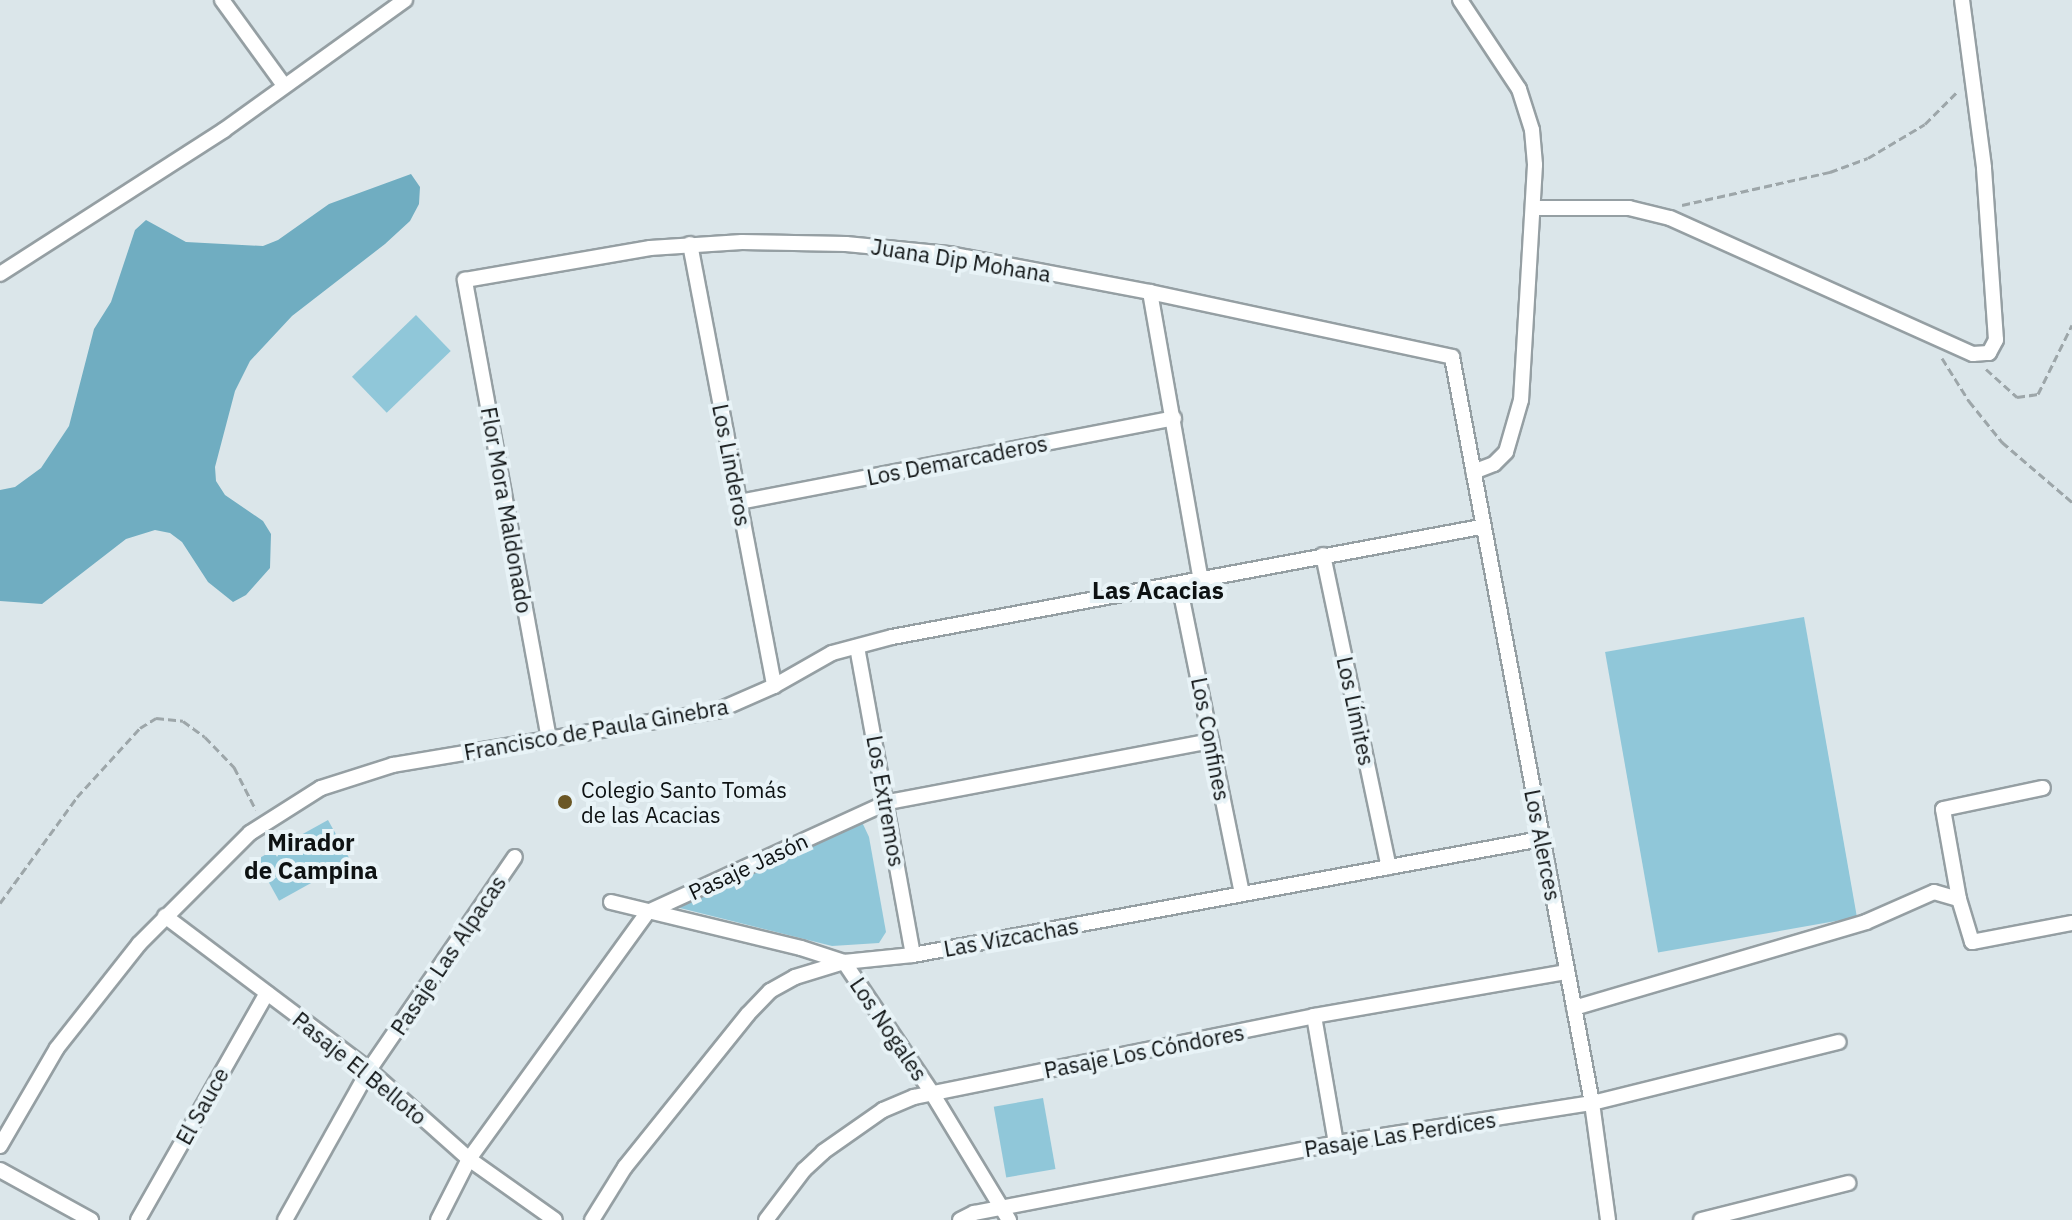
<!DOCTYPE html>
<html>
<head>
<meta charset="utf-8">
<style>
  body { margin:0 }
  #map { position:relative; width:2072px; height:1220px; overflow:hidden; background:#dbe6ea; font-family:"IBM Plex Sans",sans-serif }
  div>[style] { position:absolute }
  .green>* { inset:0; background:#90c7d9; transform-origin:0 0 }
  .forest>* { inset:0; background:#70adc1 }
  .path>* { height:3px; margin-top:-1.5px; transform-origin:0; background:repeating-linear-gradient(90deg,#9da6a9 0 8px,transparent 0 12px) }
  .roads { filter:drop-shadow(2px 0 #959fa3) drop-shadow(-2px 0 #959fa3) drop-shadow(0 2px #959fa3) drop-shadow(0 -2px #959fa3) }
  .street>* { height:14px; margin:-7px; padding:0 7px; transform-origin:7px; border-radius:7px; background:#fff }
  .dots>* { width:22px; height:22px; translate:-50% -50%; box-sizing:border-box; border:4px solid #e8f3f7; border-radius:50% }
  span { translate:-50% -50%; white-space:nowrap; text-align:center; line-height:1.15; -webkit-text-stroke:8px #e8f3f7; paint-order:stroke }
  .street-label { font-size:22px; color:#0e1213 }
  .poi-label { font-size:22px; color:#0e1213 }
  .left { translate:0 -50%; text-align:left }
  .neighbourhood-label { font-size:24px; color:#0e1213; font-weight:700 }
</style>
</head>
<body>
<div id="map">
  <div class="green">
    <div style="left:416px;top:315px;width:50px;height:89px;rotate:46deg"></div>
    <div style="left:1804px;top:617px;width:305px;height:202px;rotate:80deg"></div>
    <div style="left:328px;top:820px;width:47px;height:82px;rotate:61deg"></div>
    <div style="clip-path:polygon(862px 822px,869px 837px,886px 932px,879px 943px,832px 946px,676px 907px)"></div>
    <div style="left:1043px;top:1098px;width:72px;height:50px;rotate:80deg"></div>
  </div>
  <div class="forest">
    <div style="clip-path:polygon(411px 174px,420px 187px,419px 204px,410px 221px,385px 244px,292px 316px,250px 361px,235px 391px,215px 467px,216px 481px,225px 495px,263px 521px,271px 534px,270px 568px,246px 595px,233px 602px,208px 582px,182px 542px,170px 533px,155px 530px,126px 539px,42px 604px,0 601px,0 490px,15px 487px,41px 468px,69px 426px,94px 329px,111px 302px,135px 230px,146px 220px,186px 242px,263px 246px,278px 240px,329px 204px)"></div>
  </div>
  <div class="path">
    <div style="left:1682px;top:205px;width:152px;rotate:-12.6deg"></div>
    <div style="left:1830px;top:172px;width:40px;rotate:-20.2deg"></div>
    <div style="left:1868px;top:158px;width:66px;rotate:-30.8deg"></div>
    <div style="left:1925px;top:124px;width:45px;rotate:-45deg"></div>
    <div style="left:1942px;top:358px;width:51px;rotate:57.9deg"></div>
    <div style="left:1969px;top:401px;width:53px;rotate:51.2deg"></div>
    <div style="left:2002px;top:442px;width:92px;rotate:40.6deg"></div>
    <div style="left:1986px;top:369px;width:42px;rotate:42.1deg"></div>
    <div style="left:2017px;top:397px;width:21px;rotate:-8deg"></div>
    <div style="left:2038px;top:394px;width:77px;rotate:-63.8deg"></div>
    <div style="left:0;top:903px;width:131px;rotate:-54deg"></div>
    <div style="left:77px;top:797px;width:93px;rotate:-47.6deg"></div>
    <div style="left:140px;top:728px;width:19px;rotate:-32deg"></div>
    <div style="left:156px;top:718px;width:27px;rotate:6deg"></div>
    <div style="left:183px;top:721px;width:27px;rotate:36deg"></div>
    <div style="left:205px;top:737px;width:42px;rotate:46deg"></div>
    <div style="left:234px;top:767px;width:48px;rotate:62.9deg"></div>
  </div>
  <div class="roads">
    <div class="street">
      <div style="left:222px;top:0;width:104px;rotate:54deg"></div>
      <div style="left:1460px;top:0;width:107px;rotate:56.5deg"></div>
      <div style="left:1519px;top:89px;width:43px;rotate:72.4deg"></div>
      <div style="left:1532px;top:130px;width:35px;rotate:85deg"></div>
      <div style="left:1535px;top:165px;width:235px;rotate:93.4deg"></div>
      <div style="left:1521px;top:400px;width:54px;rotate:106.1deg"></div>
      <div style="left:1506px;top:452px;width:17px;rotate:135deg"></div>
      <div style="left:1494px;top:464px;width:22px;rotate:159deg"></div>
      <div style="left:1535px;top:208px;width:94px"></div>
      <div style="left:1629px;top:208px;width:42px;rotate:13.7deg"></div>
      <div style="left:1670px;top:218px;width:332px;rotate:24.2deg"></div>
      <div style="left:1973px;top:354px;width:16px;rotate:-4deg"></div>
      <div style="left:1989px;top:353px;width:15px;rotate:-62deg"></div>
      <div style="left:1996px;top:340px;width:173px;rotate:-94deg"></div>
      <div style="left:1984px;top:167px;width:168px;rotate:-97.5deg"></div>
      <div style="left:690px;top:244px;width:450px;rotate:79.2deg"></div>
      <div style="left:0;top:274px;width:266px;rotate:-32.7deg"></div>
      <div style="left:224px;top:130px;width:223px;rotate:-35.7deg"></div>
      <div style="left:1150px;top:292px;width:292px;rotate:80deg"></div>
      <div style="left:739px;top:502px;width:443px;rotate:-10.9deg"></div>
      <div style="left:1323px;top:555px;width:319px;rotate:78.1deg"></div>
      <div style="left:1179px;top:584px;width:316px;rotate:78.5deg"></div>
      <div style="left:857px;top:647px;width:313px;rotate:79.7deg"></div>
      <div style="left:549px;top:739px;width:467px;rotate:-100.4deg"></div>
      <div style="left:465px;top:280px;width:188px;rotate:-9.8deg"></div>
      <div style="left:650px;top:248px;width:92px;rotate:-3.7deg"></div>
      <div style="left:742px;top:242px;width:104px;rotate:1.1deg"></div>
      <div style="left:846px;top:244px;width:103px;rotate:5.5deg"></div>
      <div style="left:949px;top:254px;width:205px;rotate:10.7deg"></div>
      <div style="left:1150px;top:292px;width:309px;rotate:12.1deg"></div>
      <div style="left:1452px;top:357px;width:759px;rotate:79.37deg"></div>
      <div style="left:1592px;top:1103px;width:118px;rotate:82.2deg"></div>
      <div style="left:1959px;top:899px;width:91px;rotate:-100.1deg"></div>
      <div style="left:1943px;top:809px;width:102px;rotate:-11.9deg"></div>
      <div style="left:611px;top:902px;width:195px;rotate:13.6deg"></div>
      <div style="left:801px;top:948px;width:45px;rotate:18deg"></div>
      <div style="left:844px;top:962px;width:158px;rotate:56.1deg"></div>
      <div style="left:932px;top:1093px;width:149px;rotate:58.8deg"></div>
      <div style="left:165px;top:916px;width:256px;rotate:37deg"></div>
      <div style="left:369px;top:1070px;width:134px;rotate:41.7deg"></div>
      <div style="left:469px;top:1159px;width:105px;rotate:35.3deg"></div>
      <div style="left:1574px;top:1008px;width:304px;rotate:-16.4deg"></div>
      <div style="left:1866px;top:922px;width:74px;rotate:-23.8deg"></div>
      <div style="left:1934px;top:892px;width:26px;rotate:16deg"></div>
      <div style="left:1959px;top:899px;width:45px;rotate:73.2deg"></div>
      <div style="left:1972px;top:942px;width:102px;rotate:-10.8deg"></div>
      <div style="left:1314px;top:1016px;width:129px;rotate:80.2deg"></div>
      <div style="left:0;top:1146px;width:113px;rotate:-59.8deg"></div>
      <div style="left:57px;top:1048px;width:132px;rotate:-51.7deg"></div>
      <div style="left:139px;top:944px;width:157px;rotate:-45deg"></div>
      <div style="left:250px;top:833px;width:84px;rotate:-32.4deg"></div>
      <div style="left:321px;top:788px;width:76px;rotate:-17.7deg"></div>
      <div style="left:393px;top:765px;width:328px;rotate:-9.5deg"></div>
      <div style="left:717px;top:711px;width:62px;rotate:-23.7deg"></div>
      <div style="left:774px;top:686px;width:67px;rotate:-29.6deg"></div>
      <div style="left:832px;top:653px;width:62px;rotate:-14.9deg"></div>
      <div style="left:892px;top:637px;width:599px;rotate:-10.58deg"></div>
      <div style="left:0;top:1170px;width:104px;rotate:28.8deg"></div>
      <div style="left:138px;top:1220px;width:261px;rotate:-60.4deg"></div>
      <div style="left:285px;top:1220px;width:172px;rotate:-60.8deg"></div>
      <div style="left:369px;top:1070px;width:258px;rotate:-55.6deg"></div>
      <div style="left:438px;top:1220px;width:68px;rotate:-63.1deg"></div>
      <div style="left:469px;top:1159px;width:305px;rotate:-54.1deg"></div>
      <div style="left:648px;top:912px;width:264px;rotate:-24.6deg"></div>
      <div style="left:888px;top:802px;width:329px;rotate:-10.7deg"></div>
      <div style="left:592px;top:1220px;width:62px;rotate:-58.1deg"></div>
      <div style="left:625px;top:1167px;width:196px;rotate:-51.2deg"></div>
      <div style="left:748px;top:1014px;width:32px;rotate:-46deg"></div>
      <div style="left:770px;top:991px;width:29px;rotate:-29deg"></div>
      <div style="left:795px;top:977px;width:51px;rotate:-17deg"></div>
      <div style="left:844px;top:962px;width:69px;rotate:-5.8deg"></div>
      <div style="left:913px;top:955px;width:639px;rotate:-10.47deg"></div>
      <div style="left:766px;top:1220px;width:63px;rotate:-52.8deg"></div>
      <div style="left:804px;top:1170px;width:26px;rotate:-43deg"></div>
      <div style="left:823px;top:1152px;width:73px;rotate:-35deg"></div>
      <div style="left:883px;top:1110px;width:34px;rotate:-23deg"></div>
      <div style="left:914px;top:1097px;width:408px;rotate:-11.4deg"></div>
      <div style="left:1314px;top:1016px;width:257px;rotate:-9.9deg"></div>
      <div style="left:960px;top:1220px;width:16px;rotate:-27deg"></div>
      <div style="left:974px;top:1213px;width:369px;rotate:-10.9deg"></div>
      <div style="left:1336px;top:1143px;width:259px;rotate:-8.9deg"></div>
      <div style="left:1592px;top:1103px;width:254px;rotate:-13.9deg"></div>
      <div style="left:1701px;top:1220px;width:152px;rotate:-14.1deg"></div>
    </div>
  </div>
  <div class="dots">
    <div style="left:565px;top:802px;background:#6b5725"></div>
  </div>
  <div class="street-label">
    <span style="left:961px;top:260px;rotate:9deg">Juana Dip Mohana</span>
    <span style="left:957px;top:460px;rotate:-11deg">Los Demarcaderos</span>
    <span style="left:732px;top:465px;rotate:79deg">Los Linderos</span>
    <span style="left:507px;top:510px;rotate:80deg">Flor Mora Maldonado</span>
    <span style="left:1356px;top:711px;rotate:78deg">Los Límites</span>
    <span style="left:596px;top:729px;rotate:-10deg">Francisco de Paula Ginebra</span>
    <span style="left:1211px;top:739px;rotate:79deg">Los Confines</span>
    <span style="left:886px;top:801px;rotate:80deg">Los Extremos</span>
    <span style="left:1543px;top:845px;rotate:79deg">Los Alerces</span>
    <span style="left:748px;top:866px;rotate:-25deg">Pasaje Jasón</span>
    <span style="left:1011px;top:937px;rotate:-10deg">Las Vizcachas</span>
    <span style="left:448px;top:955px;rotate:-56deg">Pasaje Las Alpacas</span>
    <span style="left:889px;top:1029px;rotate:56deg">Los Nogales</span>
    <span style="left:1144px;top:1051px;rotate:-11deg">Pasaje Los Cóndores</span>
    <span style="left:360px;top:1068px;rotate:39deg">Pasaje El Belloto</span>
    <span style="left:202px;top:1106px;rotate:-61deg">El Sauce</span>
    <span style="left:1400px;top:1134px;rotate:-9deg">Pasaje Las Perdices</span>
  </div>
  <div class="poi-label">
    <span class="left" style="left:581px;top:802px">Colegio Santo Tomás<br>de las Acacias</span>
  </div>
  <div class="neighbourhood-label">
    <span style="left:1158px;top:591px">Las Acacias</span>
    <span style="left:311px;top:857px">Mirador<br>de Campina</span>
  </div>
</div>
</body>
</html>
